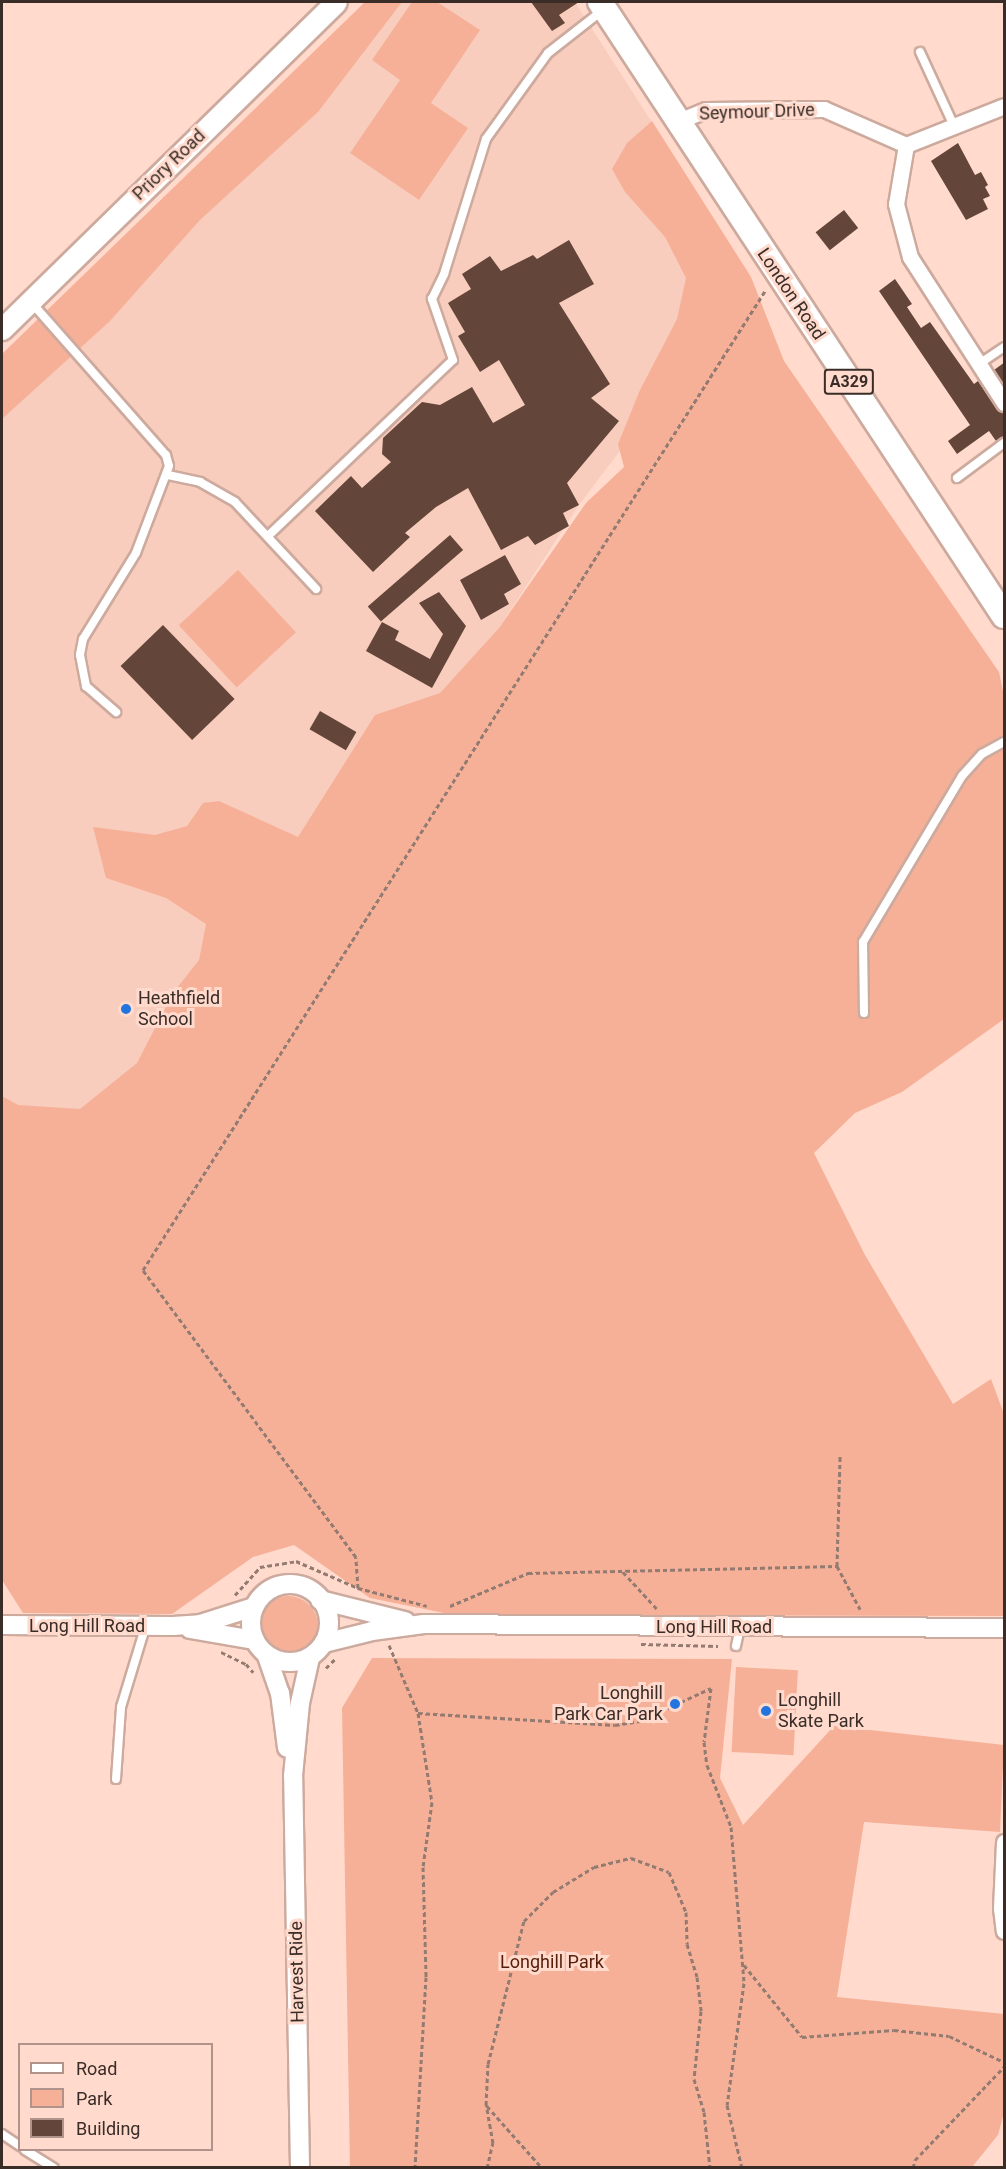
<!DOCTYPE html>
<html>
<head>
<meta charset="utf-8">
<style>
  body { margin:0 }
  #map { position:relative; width:1006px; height:2169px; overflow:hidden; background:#ffdacd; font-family:Roboto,sans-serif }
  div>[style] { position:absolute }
  .built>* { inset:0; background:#f9cdbd }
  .green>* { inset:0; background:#f6b097; transform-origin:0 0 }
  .round { border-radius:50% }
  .building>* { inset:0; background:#63453a; transform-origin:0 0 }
  .path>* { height:3px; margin-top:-1.5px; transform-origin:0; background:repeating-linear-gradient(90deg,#937b72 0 4.5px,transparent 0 7.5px) }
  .roads { filter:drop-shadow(2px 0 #cdaa9e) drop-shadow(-2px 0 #cdaa9e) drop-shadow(0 2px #cdaa9e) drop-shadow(0 -2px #cdaa9e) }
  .service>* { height:8px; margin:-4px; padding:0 4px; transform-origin:4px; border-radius:4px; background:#fff }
  .minor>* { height:15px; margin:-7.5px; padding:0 7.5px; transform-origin:7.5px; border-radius:7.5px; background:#fff }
  .tertiary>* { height:18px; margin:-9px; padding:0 9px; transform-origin:9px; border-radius:9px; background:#fff }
  .tertiary>.ring { margin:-9px; padding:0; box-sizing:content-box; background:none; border:18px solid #fff; border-radius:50% }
  .secondary>* { height:21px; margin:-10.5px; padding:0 10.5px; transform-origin:10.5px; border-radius:10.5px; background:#fff }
  .primary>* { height:24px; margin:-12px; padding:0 12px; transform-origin:12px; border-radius:12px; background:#fff }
  .dots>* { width:16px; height:16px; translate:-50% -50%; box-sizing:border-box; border:3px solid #ffdacd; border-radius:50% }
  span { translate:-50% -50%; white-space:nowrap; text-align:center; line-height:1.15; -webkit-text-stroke:6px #ffdacd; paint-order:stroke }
  .shield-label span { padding:2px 4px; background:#ffdacd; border:2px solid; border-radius:4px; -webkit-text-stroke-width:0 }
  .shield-label { font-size:16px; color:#3a2c27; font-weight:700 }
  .street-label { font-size:18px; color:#3a2c27 }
  .poi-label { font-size:18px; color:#3a2c27 }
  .left { translate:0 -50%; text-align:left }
  .right { translate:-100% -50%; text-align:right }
  .park-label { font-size:18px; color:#561e08 }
  .frame { position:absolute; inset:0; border:3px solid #3a2c27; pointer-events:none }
  .legend { position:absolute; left:18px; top:2043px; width:195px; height:108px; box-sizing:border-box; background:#ffdacd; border:2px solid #b0948b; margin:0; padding:8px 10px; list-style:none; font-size:18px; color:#3a2c27 }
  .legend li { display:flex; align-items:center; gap:12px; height:30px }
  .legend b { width:30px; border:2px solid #b0948b }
</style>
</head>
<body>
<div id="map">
  <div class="built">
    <div style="clip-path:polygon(365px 2px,575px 2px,751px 277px,579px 505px,2px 1391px,2px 354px)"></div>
  </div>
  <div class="green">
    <div style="clip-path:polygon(365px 2px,402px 2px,318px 112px,200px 220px,110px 321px,2px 419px,2px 354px)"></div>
    <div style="clip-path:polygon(412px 2px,437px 2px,480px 30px,431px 103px,468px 128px,419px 200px,350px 153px,400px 80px,372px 60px)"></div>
    <div style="clip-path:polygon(652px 121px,751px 277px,784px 361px,999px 672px,1004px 696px,1004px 1019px,902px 1092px,855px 1113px,814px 1153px,865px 1255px,953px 1404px,991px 1379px,1004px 1414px,1004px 1616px,454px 1615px,370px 1598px,294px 1545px,253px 1557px,172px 1614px,23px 1613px,2px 1580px,2px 1096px,18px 1105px,80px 1109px,137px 1063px,173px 993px,199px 960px,206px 924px,166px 898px,106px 878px,93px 827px,155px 835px,187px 826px,203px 803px,219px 801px,298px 837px,375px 715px,440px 693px,499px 628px,586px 503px,624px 467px,618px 444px,640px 390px,677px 319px,686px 278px,665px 237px,625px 192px,612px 169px,627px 143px)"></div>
    <div style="left:238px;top:570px;width:85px;height:81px;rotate:47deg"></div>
    <div class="round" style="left:258px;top:1596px;width:60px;height:60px"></div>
    <div style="clip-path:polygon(372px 1658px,732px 1659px,720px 1778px,743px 1825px,834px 1726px,1004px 1745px,1000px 1832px,864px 1822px,837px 1997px,1004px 2014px,1004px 2113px,998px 2135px,972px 2167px,350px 2167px,342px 1708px)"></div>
    <div style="left:736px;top:1667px;width:62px;height:85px;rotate:3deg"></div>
  </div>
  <div class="building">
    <div style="clip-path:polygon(531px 2px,579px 2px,559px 15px,565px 23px,552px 31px)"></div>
    <div style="clip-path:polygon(958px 143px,975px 175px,981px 172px,988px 185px,985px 187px,990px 196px,983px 199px,988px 209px,966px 220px,931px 161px)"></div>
    <div style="left:844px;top:210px;width:23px;height:36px;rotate:52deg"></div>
    <div style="clip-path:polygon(569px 240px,594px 284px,559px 303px,610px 384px,591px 398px,619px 421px,567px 483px,579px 505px,563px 513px,569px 526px,535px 545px,528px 536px,501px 550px,468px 488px,436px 507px,405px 533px,410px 537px,373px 572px,315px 511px,351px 476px,362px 488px,391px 462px,382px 454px,383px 438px,422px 402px,440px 405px,472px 387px,493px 423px,525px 405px,499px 360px,480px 372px,458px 336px,465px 332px,448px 303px,471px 289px,462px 274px,490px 256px,501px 271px,533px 255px,537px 259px)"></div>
    <div style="clip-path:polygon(895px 279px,912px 304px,907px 307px,921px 328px,930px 322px,974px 384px,978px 381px,996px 408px,1005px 413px,1005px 435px,996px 441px,989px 431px,957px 454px,948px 441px,970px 425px,879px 291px)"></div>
    <div style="clip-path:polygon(1005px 362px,1005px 386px,994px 370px)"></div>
    <div style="left:450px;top:535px;width:20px;height:109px;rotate:49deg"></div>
    <div style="clip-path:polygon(505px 555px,521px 584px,504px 594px,509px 604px,481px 620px,460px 580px)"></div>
    <div style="clip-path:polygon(439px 592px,466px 626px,432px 688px,366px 651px,382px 622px,399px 631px,395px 640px,430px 659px,443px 634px,419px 603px)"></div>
    <div style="left:163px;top:625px;width:103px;height:59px;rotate:46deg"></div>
    <div style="left:320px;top:711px;width:42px;height:21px;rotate:30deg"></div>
  </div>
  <div class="path">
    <div style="left:837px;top:1566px;width:49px;rotate:61.9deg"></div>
    <div style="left:623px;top:1572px;width:50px;rotate:47.4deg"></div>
    <div style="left:358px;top:1588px;width:31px;rotate:-94deg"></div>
    <div style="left:356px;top:1557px;width:357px;rotate:-126.6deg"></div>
    <div style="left:143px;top:1270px;width:1160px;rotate:-57.57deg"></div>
    <div style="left:235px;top:1595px;width:38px;rotate:-48deg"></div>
    <div style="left:260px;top:1567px;width:36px;rotate:-9deg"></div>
    <div style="left:296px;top:1561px;width:68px;rotate:23.5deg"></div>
    <div style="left:358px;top:1588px;width:71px;rotate:14.6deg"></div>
    <div style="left:450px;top:1606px;width:85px;rotate:-22.9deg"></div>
    <div style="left:528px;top:1573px;width:309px;rotate:-1.3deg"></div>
    <div style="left:837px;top:1566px;width:110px;rotate:-88.4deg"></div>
    <div style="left:641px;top:1644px;width:77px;rotate:1.5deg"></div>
    <div style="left:389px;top:1645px;width:74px;rotate:66.9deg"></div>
    <div style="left:418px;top:1713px;width:90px;rotate:81.1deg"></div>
    <div style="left:432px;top:1802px;width:66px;rotate:97.9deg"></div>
    <div style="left:423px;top:1867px;width:110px;rotate:88.4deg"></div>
    <div style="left:426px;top:1977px;width:191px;rotate:93.3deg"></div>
    <div style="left:221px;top:1652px;width:28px;rotate:26deg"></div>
    <div style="left:246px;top:1664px;width:11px;rotate:49deg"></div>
    <div style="left:326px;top:1668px;width:14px;rotate:-45deg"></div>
    <div style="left:418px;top:1713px;width:197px;rotate:3.5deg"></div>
    <div style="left:615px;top:1725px;width:25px;rotate:-9deg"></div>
    <div style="left:640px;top:1721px;width:78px;rotate:-24.9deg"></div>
    <div style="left:711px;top:1688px;width:54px;rotate:97.4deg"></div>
    <div style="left:704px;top:1742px;width:23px;rotate:83deg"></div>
    <div style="left:707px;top:1765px;width:66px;rotate:68.8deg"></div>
    <div style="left:731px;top:1827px;width:157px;rotate:85.2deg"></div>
    <div style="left:744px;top:1983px;width:123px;rotate:97.9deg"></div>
    <div style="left:727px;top:2105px;width:65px;rotate:76.6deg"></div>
    <div style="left:744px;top:1965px;width:92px;rotate:51.1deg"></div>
    <div style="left:802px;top:2037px;width:92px;rotate:-4.4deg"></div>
    <div style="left:894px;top:2030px;width:55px;rotate:6.2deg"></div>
    <div style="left:949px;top:2036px;width:61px;rotate:25.3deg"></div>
    <div style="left:487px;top:2106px;width:83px;rotate:48.4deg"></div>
    <div style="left:487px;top:2168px;width:26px;rotate:-77deg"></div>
    <div style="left:493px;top:2143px;width:39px;rotate:-100deg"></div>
    <div style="left:486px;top:2105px;width:41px;rotate:-87.2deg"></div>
    <div style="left:488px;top:2064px;width:147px;rotate:-75.9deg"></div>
    <div style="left:524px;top:1921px;width:41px;rotate:-45deg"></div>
    <div style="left:553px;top:1892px;width:48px;rotate:-31.4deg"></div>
    <div style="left:594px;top:1867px;width:38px;rotate:-14deg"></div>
    <div style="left:631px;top:1858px;width:40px;rotate:20.2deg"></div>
    <div style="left:669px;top:1872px;width:43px;rotate:67deg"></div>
    <div style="left:686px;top:1912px;width:32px;rotate:88deg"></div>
    <div style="left:687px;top:1944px;width:34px;rotate:73deg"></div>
    <div style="left:697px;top:1977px;width:34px;rotate:83deg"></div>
    <div style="left:701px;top:2011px;width:68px;rotate:95.9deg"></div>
    <div style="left:694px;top:2079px;width:34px;rotate:73deg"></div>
    <div style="left:704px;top:2112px;width:56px;rotate:83.9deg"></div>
    <div style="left:913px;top:2168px;width:8px;rotate:-76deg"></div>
    <div style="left:915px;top:2160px;width:129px;rotate:-46.3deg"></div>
  </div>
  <div class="roads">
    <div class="service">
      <div style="left:920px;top:52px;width:81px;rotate:65.3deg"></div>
      <div style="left:31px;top:302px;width:204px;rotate:48.6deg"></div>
      <div style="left:166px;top:455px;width:11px;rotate:75deg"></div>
      <div style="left:169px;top:466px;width:93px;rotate:110.8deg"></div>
      <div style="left:136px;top:553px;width:101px;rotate:121.6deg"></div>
      <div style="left:83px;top:639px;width:16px;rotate:101deg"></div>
      <div style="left:80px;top:655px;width:32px;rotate:79deg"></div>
      <div style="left:86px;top:686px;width:40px;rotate:41deg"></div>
      <div style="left:979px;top:364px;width:30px;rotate:-34deg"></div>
      <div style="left:168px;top:475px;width:33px;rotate:12deg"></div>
      <div style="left:200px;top:482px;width:40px;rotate:29.7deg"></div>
      <div style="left:235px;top:502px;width:119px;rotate:47deg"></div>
      <div style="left:957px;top:478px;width:59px;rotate:-36.7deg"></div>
      <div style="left:268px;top:536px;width:255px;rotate:-43.6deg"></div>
      <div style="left:453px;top:360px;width:65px;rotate:-109deg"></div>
      <div style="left:432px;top:299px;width:28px;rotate:-64deg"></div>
      <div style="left:444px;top:274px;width:141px;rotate:-72.7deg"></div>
      <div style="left:486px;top:139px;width:106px;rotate:-54.2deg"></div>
      <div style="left:548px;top:53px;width:70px;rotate:-38deg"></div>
      <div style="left:864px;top:1013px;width:71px;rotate:-90.8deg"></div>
      <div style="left:863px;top:942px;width:193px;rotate:-59.2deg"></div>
      <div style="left:962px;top:776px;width:30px;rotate:-48deg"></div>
      <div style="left:982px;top:754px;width:25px;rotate:-29deg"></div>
      <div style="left:736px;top:1646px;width:19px;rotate:-78deg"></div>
      <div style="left:116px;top:1779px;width:72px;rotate:-86deg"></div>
      <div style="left:121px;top:1707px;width:83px;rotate:-73.1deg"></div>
      <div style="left:2px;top:2134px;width:22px;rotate:34deg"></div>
      <div style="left:25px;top:2150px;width:34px;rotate:32deg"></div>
    </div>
    <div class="minor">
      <div style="left:676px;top:122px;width:32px;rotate:-22deg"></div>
      <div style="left:706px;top:110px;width:118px;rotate:-0.5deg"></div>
      <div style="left:824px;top:109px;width:90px;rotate:23.7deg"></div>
      <div style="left:906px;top:145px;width:105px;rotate:-21.7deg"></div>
      <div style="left:906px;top:145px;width:60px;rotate:99.6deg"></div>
      <div style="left:896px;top:204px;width:55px;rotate:75.2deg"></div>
      <div style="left:910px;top:257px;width:174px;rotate:57.2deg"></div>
      <div style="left:1004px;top:1842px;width:66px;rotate:92.6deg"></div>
      <div style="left:1001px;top:1908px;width:23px;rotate:83deg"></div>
    </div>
    <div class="tertiary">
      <div class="ring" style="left:251px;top:1584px;width:60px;height:60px"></div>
      <div style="left:320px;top:1600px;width:88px;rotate:13.9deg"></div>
      <div style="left:2px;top:1625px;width:171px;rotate:0.3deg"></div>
      <div style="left:173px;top:1626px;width:27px;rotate:-4deg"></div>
      <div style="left:200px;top:1624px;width:57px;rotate:-17.5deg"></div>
      <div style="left:190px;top:1629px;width:66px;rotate:9.6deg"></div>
      <div style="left:324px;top:1643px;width:49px;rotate:-14deg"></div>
      <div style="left:372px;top:1631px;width:52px;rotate:-7.7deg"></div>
      <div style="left:424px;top:1624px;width:580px;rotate:0.4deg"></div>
      <div style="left:267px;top:1656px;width:39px;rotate:71deg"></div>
      <div style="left:280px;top:1693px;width:55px;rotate:82.7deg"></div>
      <div style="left:300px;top:2168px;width:392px;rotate:-91deg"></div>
      <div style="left:293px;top:1776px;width:73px;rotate:-84.5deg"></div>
      <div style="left:300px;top:1703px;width:46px;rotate:-77.5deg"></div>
    </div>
    <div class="secondary">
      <div style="left:2px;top:329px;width:467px;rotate:-44.4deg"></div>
    </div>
    <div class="primary">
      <div style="left:600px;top:2px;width:735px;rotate:56.66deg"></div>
    </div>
  </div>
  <div class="dots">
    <div style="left:126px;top:1009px;background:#2274de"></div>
    <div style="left:675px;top:1704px;background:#2274de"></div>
    <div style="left:766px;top:1711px;background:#2274de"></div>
  </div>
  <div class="shield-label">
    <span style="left:849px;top:382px">A329</span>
  </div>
  <div class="street-label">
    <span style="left:757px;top:112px;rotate:-2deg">Seymour Drive</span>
    <span style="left:169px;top:165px;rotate:-44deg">Priory Road</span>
    <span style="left:791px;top:294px;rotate:56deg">London Road</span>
    <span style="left:87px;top:1626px">Long Hill Road</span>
    <span style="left:714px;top:1627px">Long Hill Road</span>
    <span style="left:297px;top:1972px;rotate:-91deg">Harvest Ride</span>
  </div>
  <div class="poi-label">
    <span class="left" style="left:138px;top:1009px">Heathfield<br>School</span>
    <span class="right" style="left:663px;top:1704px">Longhill<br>Park Car Park</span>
    <span class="left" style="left:778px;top:1711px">Longhill<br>Skate Park</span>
  </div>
  <div class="park-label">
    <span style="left:552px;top:1962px">Longhill Park</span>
  </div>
  <div class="frame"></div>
  <ul class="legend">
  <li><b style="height:8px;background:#fff"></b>Road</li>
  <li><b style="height:16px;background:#f6b097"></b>Park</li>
  <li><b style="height:16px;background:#63453a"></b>Building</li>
  </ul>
</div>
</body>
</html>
